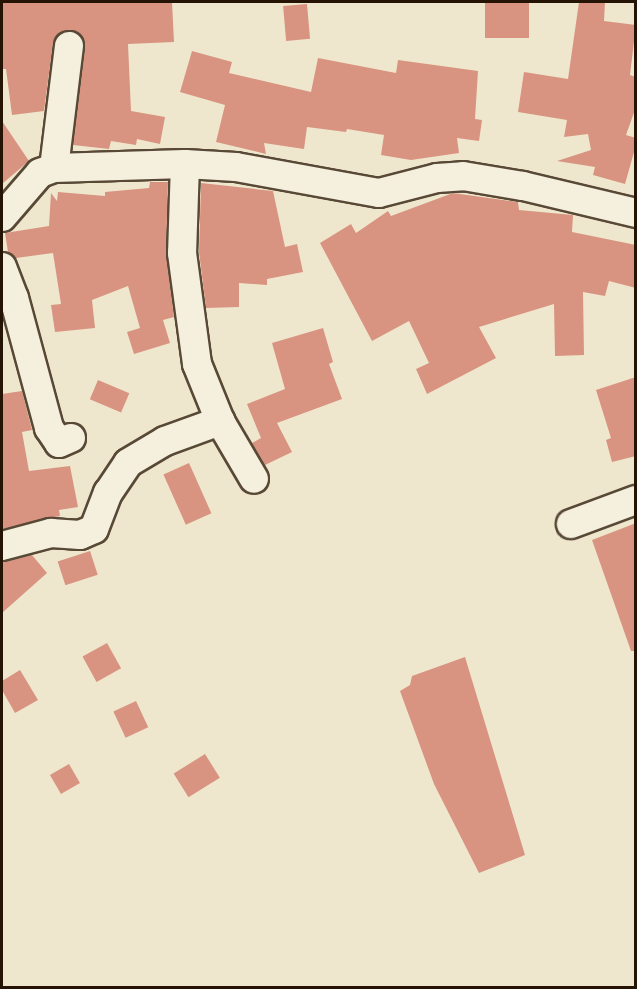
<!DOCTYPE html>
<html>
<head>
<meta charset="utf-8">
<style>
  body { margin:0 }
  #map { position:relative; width:637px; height:989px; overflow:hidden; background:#efe7cd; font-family:Vollkorn,serif }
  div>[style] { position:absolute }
  .building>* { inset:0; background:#d89481; transform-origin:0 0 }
  .roads { filter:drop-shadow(2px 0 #584936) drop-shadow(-2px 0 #584936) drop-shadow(0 2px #584936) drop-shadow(0 -2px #584936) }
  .street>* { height:28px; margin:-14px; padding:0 14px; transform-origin:14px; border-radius:14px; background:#f5efde }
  span { translate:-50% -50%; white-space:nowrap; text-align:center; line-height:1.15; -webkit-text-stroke:4.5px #f5efde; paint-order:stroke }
  .frame { position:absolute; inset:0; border:3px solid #251403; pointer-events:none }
</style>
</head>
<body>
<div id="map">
  <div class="building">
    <div style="clip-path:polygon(2px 2px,172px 2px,174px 42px,128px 44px,131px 111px,165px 117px,160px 144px,137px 139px,136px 145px,111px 141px,109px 149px,73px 145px,85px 48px,84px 39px,72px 30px,62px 31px,53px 43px,44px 111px,12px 115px,6px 69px,2px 69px)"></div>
    <div style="left:485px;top:2px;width:44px;height:36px"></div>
    <div style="clip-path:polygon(579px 2px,605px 2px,604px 21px,636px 25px,630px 75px,636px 77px,636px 107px,626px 135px,636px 138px,636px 145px,625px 184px,593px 175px,595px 167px,557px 161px,591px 150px,588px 134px,564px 137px,567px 120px,518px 112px,524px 72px,568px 79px)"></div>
    <div style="left:307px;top:4px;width:35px;height:24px;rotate:85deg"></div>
    <div style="clip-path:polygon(192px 51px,232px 62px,229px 73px,311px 92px,318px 58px,396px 73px,398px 60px,478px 71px,475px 119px,482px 120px,479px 141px,457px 138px,459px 153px,411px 160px,381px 155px,384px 135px,347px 129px,346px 132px,307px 127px,304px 149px,264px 143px,266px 154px,216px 142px,225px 105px,180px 92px)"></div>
    <div style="clip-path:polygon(2px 121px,29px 161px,2px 184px)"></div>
    <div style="clip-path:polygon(150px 182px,168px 182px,166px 253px,174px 317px,163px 320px,170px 343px,134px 354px,127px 332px,140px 328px,128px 286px,92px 300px,95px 328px,55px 332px,51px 305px,61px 304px,53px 253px,16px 258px,8px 252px,5px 233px,49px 226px,51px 193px,57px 201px,58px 192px,105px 196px,105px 192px,149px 188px)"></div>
    <div style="clip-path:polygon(201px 183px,273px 191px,285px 247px,297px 244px,303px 272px,267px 279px,267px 285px,239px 283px,239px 307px,206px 308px,199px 252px)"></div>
    <div style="clip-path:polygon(453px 193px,518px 202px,519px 210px,573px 215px,572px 232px,636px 245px,636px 288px,609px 281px,605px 296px,583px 292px,584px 355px,555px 356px,554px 304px,479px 327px,496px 358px,427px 394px,416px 369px,429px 363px,409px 321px,372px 341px,320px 243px,351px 224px,356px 233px,388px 211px,391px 216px)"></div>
    <div style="clip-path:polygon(323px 328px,333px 362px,329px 364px,342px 399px,277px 423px,292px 452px,265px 465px,252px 443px,261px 438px,247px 404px,285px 389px,272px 343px)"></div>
    <div style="clip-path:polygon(636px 377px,636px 456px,612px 462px,606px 440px,611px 438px,596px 390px)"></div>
    <div style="left:98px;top:380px;width:34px;height:21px;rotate:23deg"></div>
    <div style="clip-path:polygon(22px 391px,32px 430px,22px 432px,29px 471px,70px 466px,78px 507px,59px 510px,60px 516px,2px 529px,2px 394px)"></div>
    <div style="left:189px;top:463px;width:55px;height:28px;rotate:66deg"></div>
    <div style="clip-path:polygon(636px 523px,636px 651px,631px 651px,592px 540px)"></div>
    <div style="left:90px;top:551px;width:25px;height:34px;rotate:72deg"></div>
    <div style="clip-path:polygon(32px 555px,47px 573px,2px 613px,2px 562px)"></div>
    <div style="left:107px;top:643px;width:29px;height:28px;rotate:61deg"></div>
    <div style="clip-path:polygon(465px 657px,525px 855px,479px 873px,434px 784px,400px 691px,410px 685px,412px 676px)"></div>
    <div style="clip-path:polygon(20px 670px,38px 700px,15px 713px,2px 690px,2px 681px)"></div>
    <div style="left:136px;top:701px;width:29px;height:25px;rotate:65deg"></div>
    <div style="left:205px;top:754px;width:28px;height:37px;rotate:58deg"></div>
    <div style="left:69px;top:764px;width:22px;height:22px;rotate:60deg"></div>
  </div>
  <div class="roads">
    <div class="street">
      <div style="left:185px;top:164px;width:89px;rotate:91.9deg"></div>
      <div style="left:182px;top:253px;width:112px;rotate:82.3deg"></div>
      <div style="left:197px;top:364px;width:61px;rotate:68deg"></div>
      <div style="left:220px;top:421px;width:67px;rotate:59.6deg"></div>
      <div style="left:54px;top:168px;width:123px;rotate:-83deg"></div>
      <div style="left:2px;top:217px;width:58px;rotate:-49.2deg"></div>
      <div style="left:40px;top:173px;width:15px;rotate:-20deg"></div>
      <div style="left:54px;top:168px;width:131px;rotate:-1.7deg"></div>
      <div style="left:185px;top:164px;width:51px;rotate:3.4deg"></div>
      <div style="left:236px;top:167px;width:145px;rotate:10.3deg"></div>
      <div style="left:379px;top:193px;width:60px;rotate:-14.5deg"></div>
      <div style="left:437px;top:178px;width:26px;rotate:-4deg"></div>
      <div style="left:463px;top:176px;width:61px;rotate:9.5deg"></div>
      <div style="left:523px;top:186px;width:116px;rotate:13.4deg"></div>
      <div style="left:2px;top:267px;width:33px;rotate:69deg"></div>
      <div style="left:14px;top:298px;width:135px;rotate:74.9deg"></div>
      <div style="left:49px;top:428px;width:18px;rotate:56deg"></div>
      <div style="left:59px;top:443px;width:13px;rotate:-23deg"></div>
      <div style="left:571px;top:524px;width:69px;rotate:-20.3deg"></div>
      <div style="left:2px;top:546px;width:51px;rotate:-14.9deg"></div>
      <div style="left:51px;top:533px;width:29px;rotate:4deg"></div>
      <div style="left:80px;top:535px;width:15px;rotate:-23deg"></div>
      <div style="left:94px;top:529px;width:39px;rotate:-69deg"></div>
      <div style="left:108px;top:493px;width:36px;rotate:-56deg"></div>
      <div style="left:128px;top:463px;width:43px;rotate:-30.7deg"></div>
      <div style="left:165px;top:441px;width:59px;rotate:-20deg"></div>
    </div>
  </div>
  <div class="frame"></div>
</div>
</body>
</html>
